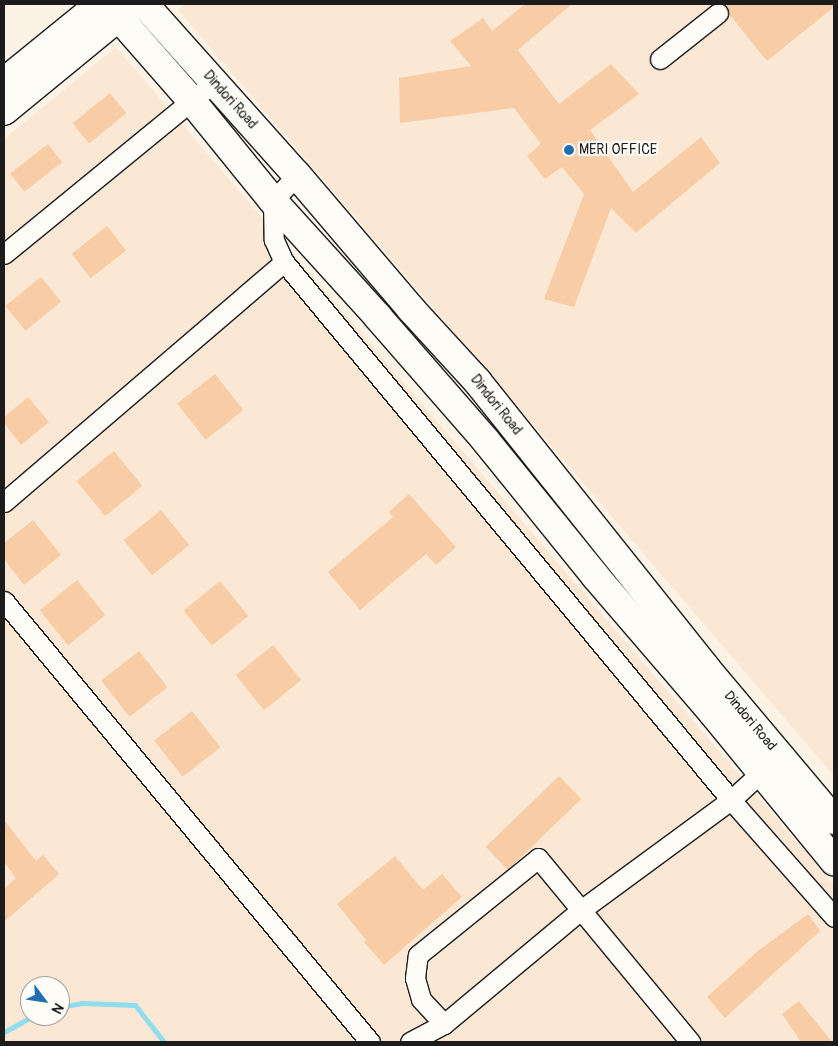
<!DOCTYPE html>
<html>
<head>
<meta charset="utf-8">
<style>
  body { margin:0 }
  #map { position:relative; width:838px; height:1046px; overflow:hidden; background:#fcf3e7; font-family:Pangolin,sans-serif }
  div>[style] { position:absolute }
  .built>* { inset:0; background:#fbe8d4 }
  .stream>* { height:5px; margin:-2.5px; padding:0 2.5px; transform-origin:2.5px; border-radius:2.5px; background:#8fddee }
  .building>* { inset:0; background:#f8cda6; transform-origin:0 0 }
  .roads { filter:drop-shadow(1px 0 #1c1c1c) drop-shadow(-1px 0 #1c1c1c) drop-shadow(0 1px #1c1c1c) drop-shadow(0 -1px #1c1c1c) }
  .street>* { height:19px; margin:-9.5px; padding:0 9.5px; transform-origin:9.5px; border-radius:9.5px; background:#fdfcf7 }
  .primary>* { height:28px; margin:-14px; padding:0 14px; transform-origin:14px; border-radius:14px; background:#fdfcf7 }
  .dots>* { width:14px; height:14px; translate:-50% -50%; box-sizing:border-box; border:2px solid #fdfcf7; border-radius:50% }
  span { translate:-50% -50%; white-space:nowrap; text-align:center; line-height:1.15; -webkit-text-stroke:4.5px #fdfcf7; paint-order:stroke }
  .street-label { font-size:14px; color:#1c1c1c }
  .poi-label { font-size:14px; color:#1c1c1c }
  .left { translate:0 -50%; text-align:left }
  .frame { position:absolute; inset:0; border:5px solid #1c1c1c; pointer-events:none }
  .north { position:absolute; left:20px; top:976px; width:50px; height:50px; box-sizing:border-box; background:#fdfcf7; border:1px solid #a3a29f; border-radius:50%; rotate:121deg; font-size:14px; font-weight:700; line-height:20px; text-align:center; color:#1c1c1c }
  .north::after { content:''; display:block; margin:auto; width:18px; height:22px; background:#1f6fb2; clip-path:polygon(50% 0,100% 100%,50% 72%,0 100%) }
</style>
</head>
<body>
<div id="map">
  <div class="built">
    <div style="clip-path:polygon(185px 4px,834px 4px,834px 776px,178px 10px)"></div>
    <div style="clip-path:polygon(evenodd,116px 47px,834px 885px,834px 1042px,4px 1042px,4px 139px,116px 47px,30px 986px,60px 986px,60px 1016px,30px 1016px,30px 986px)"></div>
  </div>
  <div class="stream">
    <div style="left:60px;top:1007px;width:23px;rotate:-10deg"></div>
    <div style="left:83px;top:1003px;width:52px;rotate:2.2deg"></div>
    <div style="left:135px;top:1005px;width:47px;rotate:51.9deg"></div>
    <div style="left:4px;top:1032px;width:33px;rotate:-29deg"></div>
  </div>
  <div class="building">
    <div style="clip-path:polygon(525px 4px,572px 4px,518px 50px,559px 104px,611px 64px,639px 94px,590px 130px,633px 192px,701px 137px,720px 163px,636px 233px,611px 208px,574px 307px,544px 299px,584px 194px,562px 167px,545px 179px,527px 156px,541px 144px,514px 108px,400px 123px,399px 78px,471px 66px,450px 41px,483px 18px,492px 31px)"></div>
    <div style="clip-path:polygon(724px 4px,834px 4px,834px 7px,767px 61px,729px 14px)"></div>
    <div style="left:110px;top:93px;width:26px;height:48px;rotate:51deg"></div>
    <div style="left:48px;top:144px;width:23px;height:48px;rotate:52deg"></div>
    <div style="left:107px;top:226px;width:31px;height:45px;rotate:52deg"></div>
    <div style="left:41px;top:277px;width:32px;height:46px;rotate:51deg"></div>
    <div style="left:215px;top:374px;width:46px;height:48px;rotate:52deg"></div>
    <div style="clip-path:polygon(28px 397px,49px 422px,21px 445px,4px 423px,4px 417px)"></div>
    <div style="left:114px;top:451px;width:45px;height:48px;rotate:51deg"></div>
    <div style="clip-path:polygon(409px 494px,456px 547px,436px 565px,426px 554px,360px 610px,328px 572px,393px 517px,389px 512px)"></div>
    <div style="left:161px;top:510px;width:45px;height:48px;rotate:51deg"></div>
    <div style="clip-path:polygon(33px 520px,61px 555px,24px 585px,4px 559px,4px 543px)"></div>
    <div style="left:77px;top:580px;width:45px;height:48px;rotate:51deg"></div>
    <div style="left:220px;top:581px;width:45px;height:47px;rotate:51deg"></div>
    <div style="left:273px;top:645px;width:45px;height:48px;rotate:51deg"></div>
    <div style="left:139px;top:651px;width:46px;height:48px;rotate:52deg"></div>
    <div style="left:192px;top:711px;width:46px;height:48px;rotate:52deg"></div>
    <div style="left:559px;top:776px;width:32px;height:102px;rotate:46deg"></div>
    <div style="clip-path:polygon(4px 820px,36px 861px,43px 855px,59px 874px,4px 922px,4px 889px,16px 878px,4px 862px)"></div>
    <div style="clip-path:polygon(395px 856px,423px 890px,442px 874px,462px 897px,384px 965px,364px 942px,366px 940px,337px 904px)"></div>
    <div style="clip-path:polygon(808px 914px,820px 931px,725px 1018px,707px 997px,758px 951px)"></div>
    <div style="clip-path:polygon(799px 1001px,832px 1042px,801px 1042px,782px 1014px)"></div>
  </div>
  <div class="roads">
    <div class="street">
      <div style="left:660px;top:59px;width:74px;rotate:-38.4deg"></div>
      <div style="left:297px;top:175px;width:35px;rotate:133deg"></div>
      <div style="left:273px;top:201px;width:39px;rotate:89deg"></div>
      <div style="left:274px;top:240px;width:24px;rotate:66deg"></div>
      <div style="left:284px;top:262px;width:699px;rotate:50.28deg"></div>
      <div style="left:731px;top:800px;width:52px;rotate:-42.6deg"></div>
      <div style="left:4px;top:254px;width:271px;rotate:-39.3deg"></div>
      <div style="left:4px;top:502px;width:369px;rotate:-40.6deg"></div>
      <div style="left:4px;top:601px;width:573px;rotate:50.31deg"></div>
      <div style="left:444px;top:1024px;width:178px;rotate:-39.8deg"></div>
      <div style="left:581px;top:910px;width:186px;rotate:-36.3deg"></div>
      <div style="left:731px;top:800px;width:156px;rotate:48.6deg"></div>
      <div style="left:410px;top:1042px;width:38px;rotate:-28deg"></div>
      <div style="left:444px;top:1024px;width:34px;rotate:-133deg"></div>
      <div style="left:421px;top:999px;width:22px;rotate:-106deg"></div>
      <div style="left:415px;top:978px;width:23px;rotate:-83deg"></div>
      <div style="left:418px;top:955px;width:154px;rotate:-38.9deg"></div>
      <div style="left:538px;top:858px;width:239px;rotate:50.4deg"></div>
    </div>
    <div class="primary">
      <div style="left:107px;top:4px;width:128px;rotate:48.8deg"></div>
      <div style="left:191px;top:100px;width:130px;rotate:50.9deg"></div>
      <div style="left:273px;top:201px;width:156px;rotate:47.8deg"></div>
      <div style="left:378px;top:317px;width:164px;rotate:48.9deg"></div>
      <div style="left:486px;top:441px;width:175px;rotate:51deg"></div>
      <div style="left:596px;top:577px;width:178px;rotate:49.3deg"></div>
      <div style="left:712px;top:712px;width:193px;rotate:50.7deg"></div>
      <div style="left:144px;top:4px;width:229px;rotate:48.2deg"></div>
      <div style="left:297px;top:175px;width:176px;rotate:49.6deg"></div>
      <div style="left:411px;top:309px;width:98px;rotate:47.5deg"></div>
      <div style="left:477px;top:381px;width:366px;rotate:51.4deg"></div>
      <div style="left:705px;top:667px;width:200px;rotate:49.9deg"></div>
      <div style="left:4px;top:82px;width:124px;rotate:-39.1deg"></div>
      <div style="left:4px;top:111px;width:166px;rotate:-39.4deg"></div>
    </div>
  </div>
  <div class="dots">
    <div style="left:569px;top:150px;background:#1f6fb2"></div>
  </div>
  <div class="street-label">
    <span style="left:230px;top:100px;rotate:48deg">Dindori Road</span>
    <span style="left:496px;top:405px;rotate:51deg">Dindori Road</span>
    <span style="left:750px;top:721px;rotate:50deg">Dindori Road</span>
  </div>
  <div class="poi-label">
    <span class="left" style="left:579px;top:150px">MERI OFFICE</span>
  </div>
  <div class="frame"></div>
  <div class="north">N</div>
</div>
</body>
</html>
